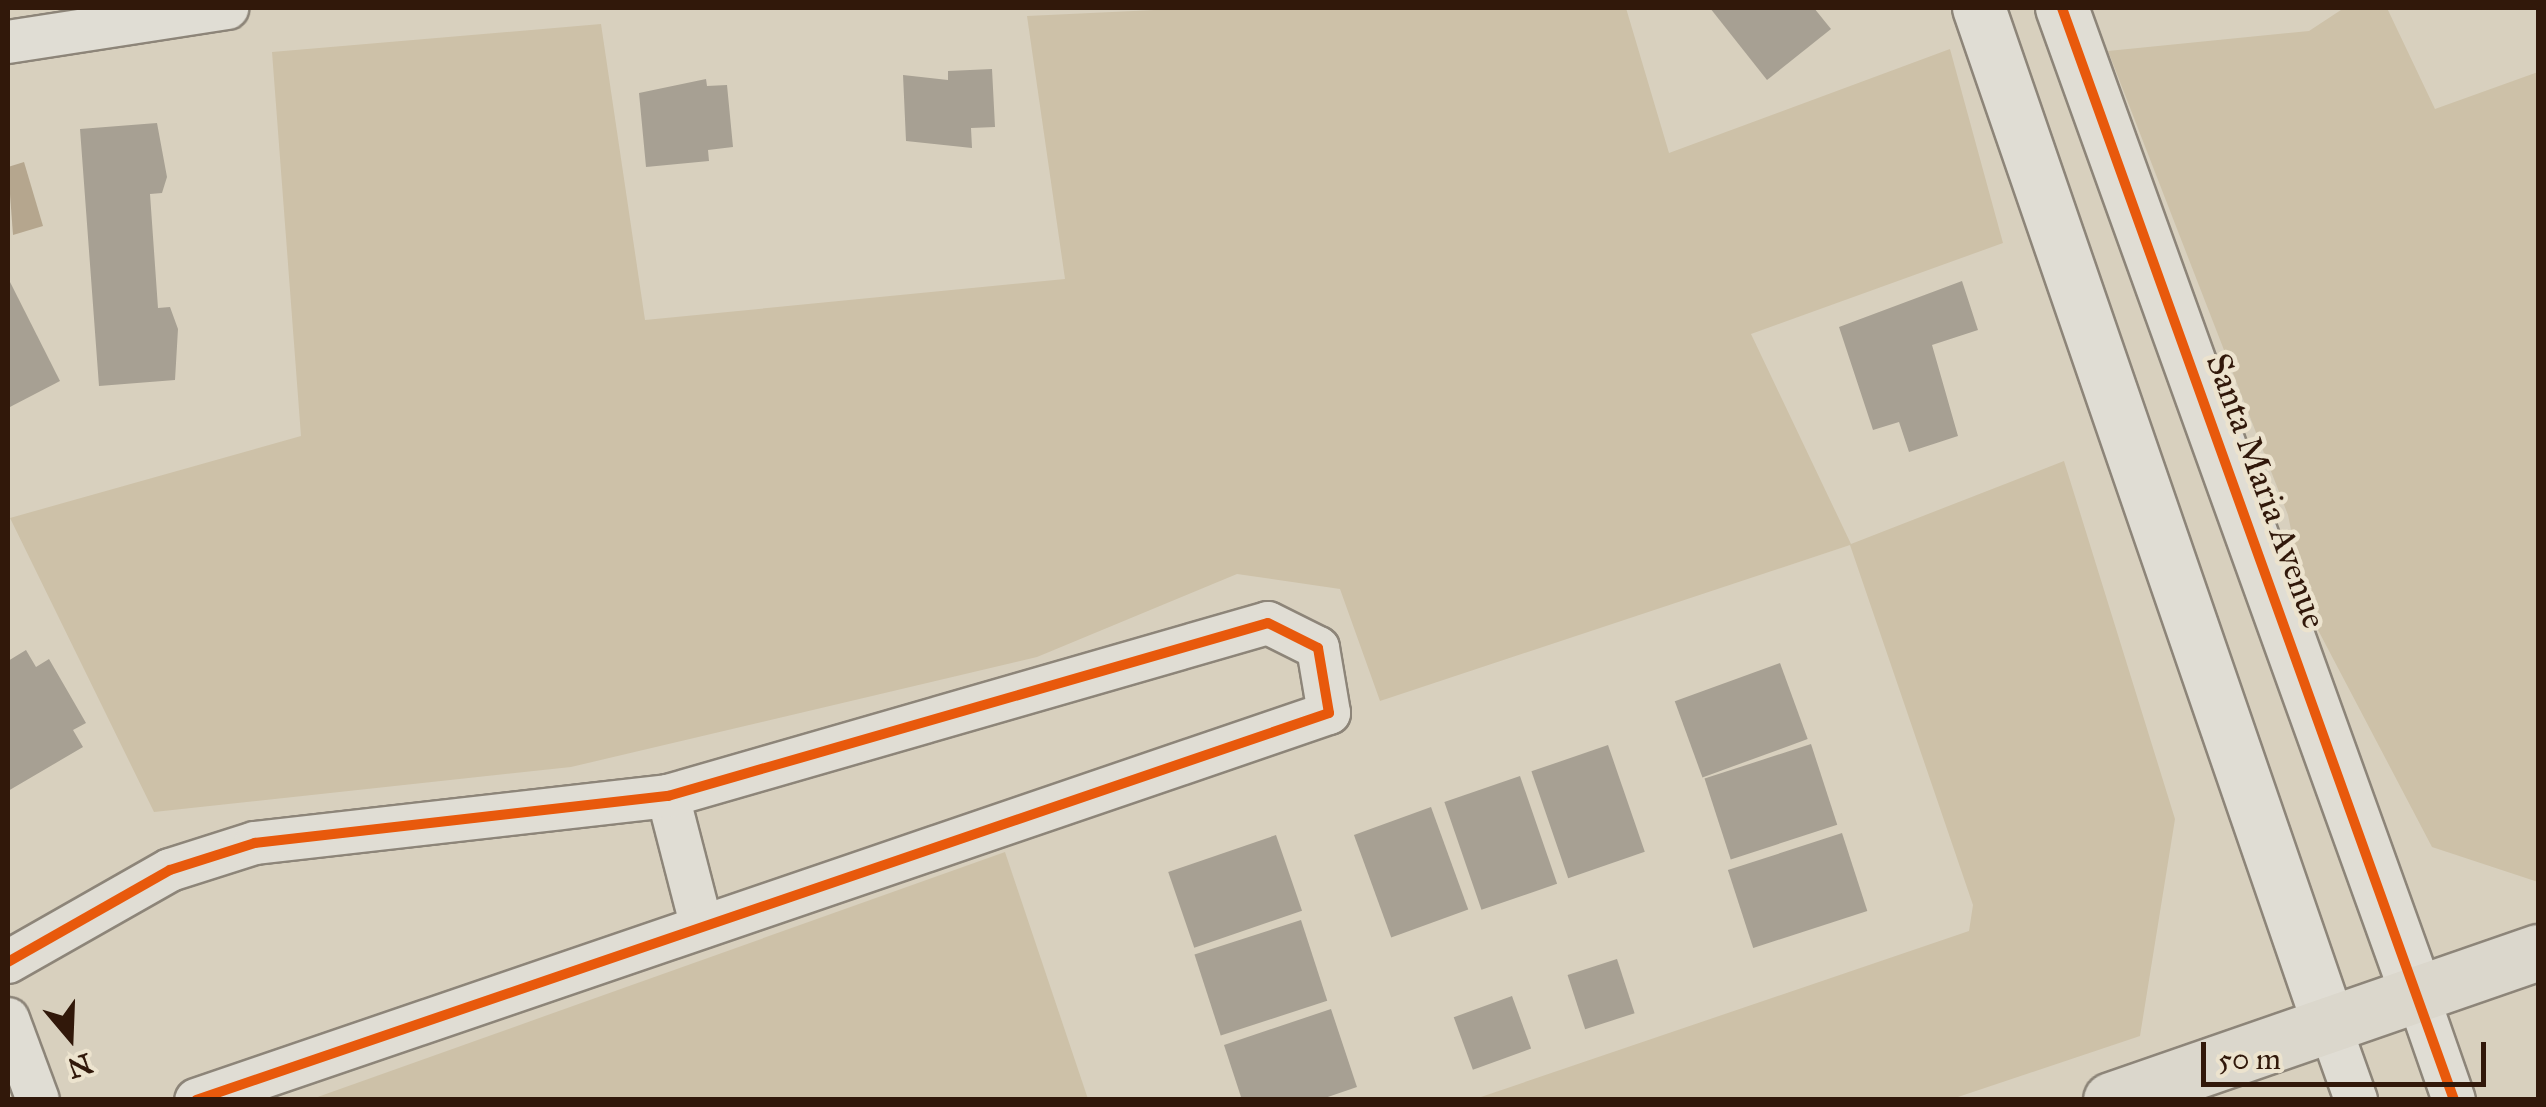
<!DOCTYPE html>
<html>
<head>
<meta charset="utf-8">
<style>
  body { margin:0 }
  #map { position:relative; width:2546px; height:1107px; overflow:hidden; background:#d8d0be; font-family:"IM FELL Great Primer",serif }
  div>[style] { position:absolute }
  .green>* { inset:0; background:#cdc1a8 }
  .water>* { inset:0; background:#b5a68e }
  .building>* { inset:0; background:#a7a093; transform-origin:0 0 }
  .roads { filter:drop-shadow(2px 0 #8d8579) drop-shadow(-2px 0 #8d8579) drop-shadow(0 2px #8d8579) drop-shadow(0 -2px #8d8579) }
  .minor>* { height:42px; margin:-21px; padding:0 21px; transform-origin:21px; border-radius:21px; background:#e0ddd4 }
  .tertiary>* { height:52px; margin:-26px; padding:0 26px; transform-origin:26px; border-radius:26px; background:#e0ddd4 }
  .primary>* { height:55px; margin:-27.5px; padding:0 27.5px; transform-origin:27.5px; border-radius:27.5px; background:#dbd7cc }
  .cycleway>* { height:10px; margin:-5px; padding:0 5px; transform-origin:5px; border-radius:5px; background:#e8590c }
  span { translate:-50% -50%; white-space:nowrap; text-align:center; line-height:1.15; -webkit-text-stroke:9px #ece3ce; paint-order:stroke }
  .street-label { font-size:35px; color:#31180a }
  .frame { position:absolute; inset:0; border:10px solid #31180a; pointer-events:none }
  .north { position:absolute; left:20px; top:987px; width:100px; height:100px; -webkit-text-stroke:8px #ece3ce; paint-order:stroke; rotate:161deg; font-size:28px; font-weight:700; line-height:40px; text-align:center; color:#31180a }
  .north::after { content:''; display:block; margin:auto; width:35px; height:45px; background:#31180a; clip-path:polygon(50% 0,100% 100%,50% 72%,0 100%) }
  .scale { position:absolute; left:2201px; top:1042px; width:285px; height:45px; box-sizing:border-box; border:5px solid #31180a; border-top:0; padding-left:12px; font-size:30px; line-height:35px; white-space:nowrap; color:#31180a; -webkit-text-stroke:8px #ece3ce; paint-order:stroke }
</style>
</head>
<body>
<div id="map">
  <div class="green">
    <div style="clip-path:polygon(1197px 8px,1626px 8px,1669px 153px,1950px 49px,2003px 243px,1751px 334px,1851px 544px,2064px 461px,2175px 819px,2140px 1036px,1952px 1099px,1475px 1099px,1969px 931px,1973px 905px,1850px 545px,1380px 701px,1340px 589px,1237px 574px,1037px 657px,571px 767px,154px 812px,10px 518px,301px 436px,272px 52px,601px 24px,645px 320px,1065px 279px,1027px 16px)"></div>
    <div style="clip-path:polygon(2344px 8px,2387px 8px,2435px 109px,2538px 72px,2538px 882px,2432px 847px,2307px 609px,2288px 515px,2108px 51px,2309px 31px)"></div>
    <div style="clip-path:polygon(1005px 852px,1088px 1099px,312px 1099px)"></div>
  </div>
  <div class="water">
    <div style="clip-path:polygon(24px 162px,43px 226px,13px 235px,8px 167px)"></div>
  </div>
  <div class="building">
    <div style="clip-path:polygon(1710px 8px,1814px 8px,1831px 29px,1767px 80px)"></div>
    <div style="clip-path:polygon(992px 69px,995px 127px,971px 128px,972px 148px,906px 141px,903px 75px,948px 80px,948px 71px)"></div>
    <div style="clip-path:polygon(706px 79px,707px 86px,727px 85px,733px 147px,708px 150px,709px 161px,646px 167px,639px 93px)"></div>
    <div style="clip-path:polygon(157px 123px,167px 177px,162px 193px,150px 194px,158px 308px,170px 307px,178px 329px,175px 380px,99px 386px,80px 129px)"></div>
    <div style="clip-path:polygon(8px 278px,60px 381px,8px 408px)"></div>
    <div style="clip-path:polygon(1962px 281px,1978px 330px,1932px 345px,1958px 436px,1909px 452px,1899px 422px,1873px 430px,1839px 327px)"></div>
    <div style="clip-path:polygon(26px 650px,36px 667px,49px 659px,86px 723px,73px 730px,83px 747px,8px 791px,8px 661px)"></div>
    <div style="left:1780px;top:663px;width:81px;height:112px;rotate:70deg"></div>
    <div style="left:1811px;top:744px;width:85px;height:112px;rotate:72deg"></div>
    <div style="left:1608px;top:745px;width:113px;height:81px;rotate:71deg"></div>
    <div style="left:1520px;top:776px;width:114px;height:80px;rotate:71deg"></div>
    <div style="left:1431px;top:807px;width:109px;height:82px;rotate:70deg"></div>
    <div style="left:1842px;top:833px;width:82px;height:120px;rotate:72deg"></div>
    <div style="left:1276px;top:835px;width:80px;height:114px;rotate:71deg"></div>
    <div style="left:1301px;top:920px;width:85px;height:112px;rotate:72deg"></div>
    <div style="left:1617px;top:959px;width:57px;height:52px;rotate:72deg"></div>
    <div style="left:1512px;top:996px;width:56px;height:62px;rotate:70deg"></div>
    <div style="clip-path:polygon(1331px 1009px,1357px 1087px,1319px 1100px,1242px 1100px,1224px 1045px)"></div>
  </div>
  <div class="roads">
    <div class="minor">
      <div style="left:8px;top:42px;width:222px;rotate:-8.8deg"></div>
      <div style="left:668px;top:796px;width:135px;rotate:75.5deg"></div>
      <div style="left:8px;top:962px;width:186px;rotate:-29.6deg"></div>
      <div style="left:170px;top:870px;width:89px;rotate:-17.6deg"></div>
      <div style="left:255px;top:843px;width:416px;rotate:-6.5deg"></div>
      <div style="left:668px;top:796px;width:624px;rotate:-16.08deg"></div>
      <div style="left:1268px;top:623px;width:56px;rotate:26.6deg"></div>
      <div style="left:1318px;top:648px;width:66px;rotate:80.4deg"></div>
      <div style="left:1329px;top:713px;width:1197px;rotate:161.14deg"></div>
      <div style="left:2417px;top:994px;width:112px;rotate:70.8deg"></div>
      <div style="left:8px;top:1019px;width:86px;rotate:69.7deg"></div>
      <div style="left:2329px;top:1024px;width:81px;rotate:70.4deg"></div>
    </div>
    <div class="tertiary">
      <div style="left:1979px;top:8px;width:1075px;rotate:70.99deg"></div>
      <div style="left:2062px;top:8px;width:1048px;rotate:70.2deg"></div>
    </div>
    <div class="primary">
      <div style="left:2111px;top:1100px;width:452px;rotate:-19.1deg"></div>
    </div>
  </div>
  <div class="cycleway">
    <div style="left:2062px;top:8px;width:1160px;rotate:70.25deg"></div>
    <div style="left:8px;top:962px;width:186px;rotate:-29.6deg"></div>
    <div style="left:170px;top:870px;width:89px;rotate:-17.6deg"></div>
    <div style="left:255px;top:843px;width:416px;rotate:-6.5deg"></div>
    <div style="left:668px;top:796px;width:624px;rotate:-16.08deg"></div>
    <div style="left:1268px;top:623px;width:56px;rotate:26.6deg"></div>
    <div style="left:1318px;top:648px;width:66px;rotate:80.4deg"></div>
    <div style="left:1329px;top:713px;width:1197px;rotate:161.14deg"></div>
  </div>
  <div class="street-label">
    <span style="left:2266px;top:491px;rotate:70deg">Santa Maria Avenue</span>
  </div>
  <div class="frame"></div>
  <div class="north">N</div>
  <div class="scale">50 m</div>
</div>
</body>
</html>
